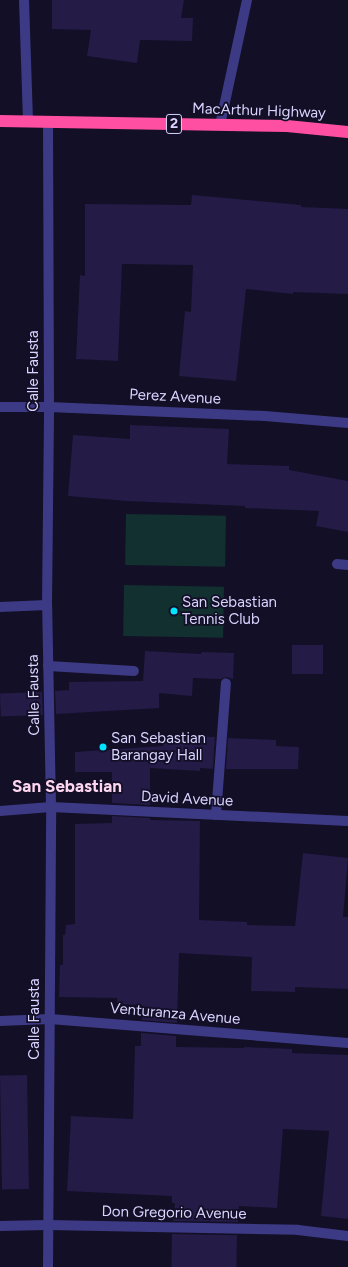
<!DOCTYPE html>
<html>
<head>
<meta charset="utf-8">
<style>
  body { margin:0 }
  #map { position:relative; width:348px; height:1267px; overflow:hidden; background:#130f26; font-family:Figtree,sans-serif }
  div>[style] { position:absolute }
  .green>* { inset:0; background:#12302f; transform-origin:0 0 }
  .building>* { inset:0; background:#241b47; transform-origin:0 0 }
  .lane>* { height:10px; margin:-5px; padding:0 5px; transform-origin:5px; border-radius:5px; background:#3d3a85 }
  .street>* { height:10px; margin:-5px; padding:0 5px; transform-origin:5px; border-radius:5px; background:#3d3a85 }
  .highway>* { height:12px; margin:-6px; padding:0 6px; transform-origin:6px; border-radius:6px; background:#ff4fa3 }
  .dots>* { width:11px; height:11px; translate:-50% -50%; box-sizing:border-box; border:2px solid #130f26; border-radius:50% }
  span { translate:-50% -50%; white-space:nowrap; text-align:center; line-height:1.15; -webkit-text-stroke:3.5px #130f26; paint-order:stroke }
  .shield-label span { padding:1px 3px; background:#130f26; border:1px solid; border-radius:3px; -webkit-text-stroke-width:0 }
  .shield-label { font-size:14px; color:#d9d4ff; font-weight:700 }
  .street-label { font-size:15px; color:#d9d4ff }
  .poi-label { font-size:15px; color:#d9d4ff }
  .left { translate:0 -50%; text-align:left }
  .quarter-label { font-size:17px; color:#ffd6f0; font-weight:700 }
</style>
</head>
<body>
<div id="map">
  <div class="green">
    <div style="left:126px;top:514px;width:100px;height:51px;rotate:1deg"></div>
    <div style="left:124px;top:585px;width:100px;height:51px;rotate:1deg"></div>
  </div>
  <div class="building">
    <div style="clip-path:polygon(52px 0,184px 0,181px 18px,193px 18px,192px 41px,140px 40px,137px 63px,87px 56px,91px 30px,52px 29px)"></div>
    <div style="clip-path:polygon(192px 195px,301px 205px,301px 207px,348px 209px,348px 294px,293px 292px,293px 294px,246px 289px,236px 381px,179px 376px,185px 311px,191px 312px,193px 265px,122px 264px,118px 361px,76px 359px,80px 275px,85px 276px,85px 204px,191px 205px)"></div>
    <div style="clip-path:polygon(130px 425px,229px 429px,227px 464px,289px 466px,289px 470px,348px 481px,348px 532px,316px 526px,319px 511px,245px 508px,245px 506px,127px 501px,68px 496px,73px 435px,130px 439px)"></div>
    <div style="left:292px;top:645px;width:31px;height:29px"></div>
    <div style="clip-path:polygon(145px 651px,201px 654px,202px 652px,234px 653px,233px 679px,226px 677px,221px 679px,193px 678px,192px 696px,159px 693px,159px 708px,56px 714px,55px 691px,69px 690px,69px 682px,143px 681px)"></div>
    <div style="left:42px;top:692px;width:23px;height:42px;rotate:88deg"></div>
    <div style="clip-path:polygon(162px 735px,215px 737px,213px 769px,200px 768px,200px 771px,150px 768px,150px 805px,112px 803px,112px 772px,75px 772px,75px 752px,163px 746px)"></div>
    <div style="clip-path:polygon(228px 738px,276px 740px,276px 746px,299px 747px,298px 769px,226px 769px)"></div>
    <div style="clip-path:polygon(112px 816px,150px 818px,150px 820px,200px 821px,199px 920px,247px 922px,247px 925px,295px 926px,303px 853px,348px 858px,343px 917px,348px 917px,348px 989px,295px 987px,295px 992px,251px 991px,252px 957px,179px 953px,177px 1023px,142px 1020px,142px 1005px,117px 1004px,117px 998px,59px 997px,60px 965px,63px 965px,63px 935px,65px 935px,66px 925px,75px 924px,75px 824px,112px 823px)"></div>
    <div style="clip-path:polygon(141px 1033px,176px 1036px,176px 1047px,244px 1048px,244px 1047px,292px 1049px,292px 1053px,348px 1055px,348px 1219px,321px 1216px,329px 1131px,283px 1129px,277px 1208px,239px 1206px,238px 1222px,173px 1221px,175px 1203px,172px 1203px,172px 1196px,67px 1191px,71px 1116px,133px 1119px,135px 1046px,141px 1046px)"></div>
    <div style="left:27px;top:1075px;width:114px;height:27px;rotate:89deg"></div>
    <div style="left:172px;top:1234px;width:65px;height:33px;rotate:1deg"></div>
  </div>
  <div class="lane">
    <div style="left:220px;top:125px;width:128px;rotate:-77.8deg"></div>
    <div style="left:337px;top:564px;width:11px;rotate:5deg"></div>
    <div style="left:48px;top:666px;width:86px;rotate:3.3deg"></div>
    <div style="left:216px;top:815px;width:132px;rotate:-85.7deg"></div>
  </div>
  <div class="street">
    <div style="left:24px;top:0;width:121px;rotate:88.1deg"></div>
    <div style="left:0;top:407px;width:49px"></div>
    <div style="left:49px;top:407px;width:216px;rotate:2.4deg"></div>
    <div style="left:265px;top:416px;width:83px;rotate:4.8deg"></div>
    <div style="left:0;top:607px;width:47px;rotate:-2.4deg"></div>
    <div style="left:0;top:811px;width:51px;rotate:-4.5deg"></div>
    <div style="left:51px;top:807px;width:297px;rotate:2.7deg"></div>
    <div style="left:0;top:1021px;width:50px;rotate:-2.3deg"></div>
    <div style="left:50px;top:1019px;width:299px;rotate:4.6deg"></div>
    <div style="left:0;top:1226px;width:48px;rotate:-1.2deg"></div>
    <div style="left:48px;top:1225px;width:250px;rotate:1.1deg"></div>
    <div style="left:298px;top:1230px;width:50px;rotate:6.8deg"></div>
    <div style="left:48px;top:1267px;width:460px;rotate:-89.6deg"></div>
    <div style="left:51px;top:807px;width:202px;rotate:-91.1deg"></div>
    <div style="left:47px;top:605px;width:198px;rotate:-89.4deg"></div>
    <div style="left:49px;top:407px;width:285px;rotate:-90.2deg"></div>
  </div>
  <div class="highway">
    <div style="left:0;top:121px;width:287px;rotate:1deg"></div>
    <div style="left:287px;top:126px;width:61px;rotate:5.6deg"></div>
  </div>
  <div class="dots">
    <div style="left:174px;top:611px;background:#00e5ff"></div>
    <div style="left:103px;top:747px;background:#00e5ff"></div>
  </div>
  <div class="shield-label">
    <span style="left:174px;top:124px">2</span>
  </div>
  <div class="street-label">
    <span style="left:259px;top:111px;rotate:2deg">MacArthur Highway</span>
    <span style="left:34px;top:371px;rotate:-90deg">Calle Fausta</span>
    <span style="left:175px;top:397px;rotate:3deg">Perez Avenue</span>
    <span style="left:34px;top:695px;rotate:-91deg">Calle Fausta</span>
    <span style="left:187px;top:799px;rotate:3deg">David Avenue</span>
    <span style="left:175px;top:1014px;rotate:5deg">Venturanza Avenue</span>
    <span style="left:35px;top:1019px;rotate:-90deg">Calle Fausta</span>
    <span style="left:174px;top:1213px;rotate:1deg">Don Gregorio Avenue</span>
  </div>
  <div class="poi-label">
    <span class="left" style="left:182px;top:611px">San Sebastian<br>Tennis Club</span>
    <span class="left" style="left:111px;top:747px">San Sebastian<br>Barangay Hall</span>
  </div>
  <div class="quarter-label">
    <span style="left:67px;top:787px">San Sebastian</span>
  </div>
</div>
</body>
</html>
